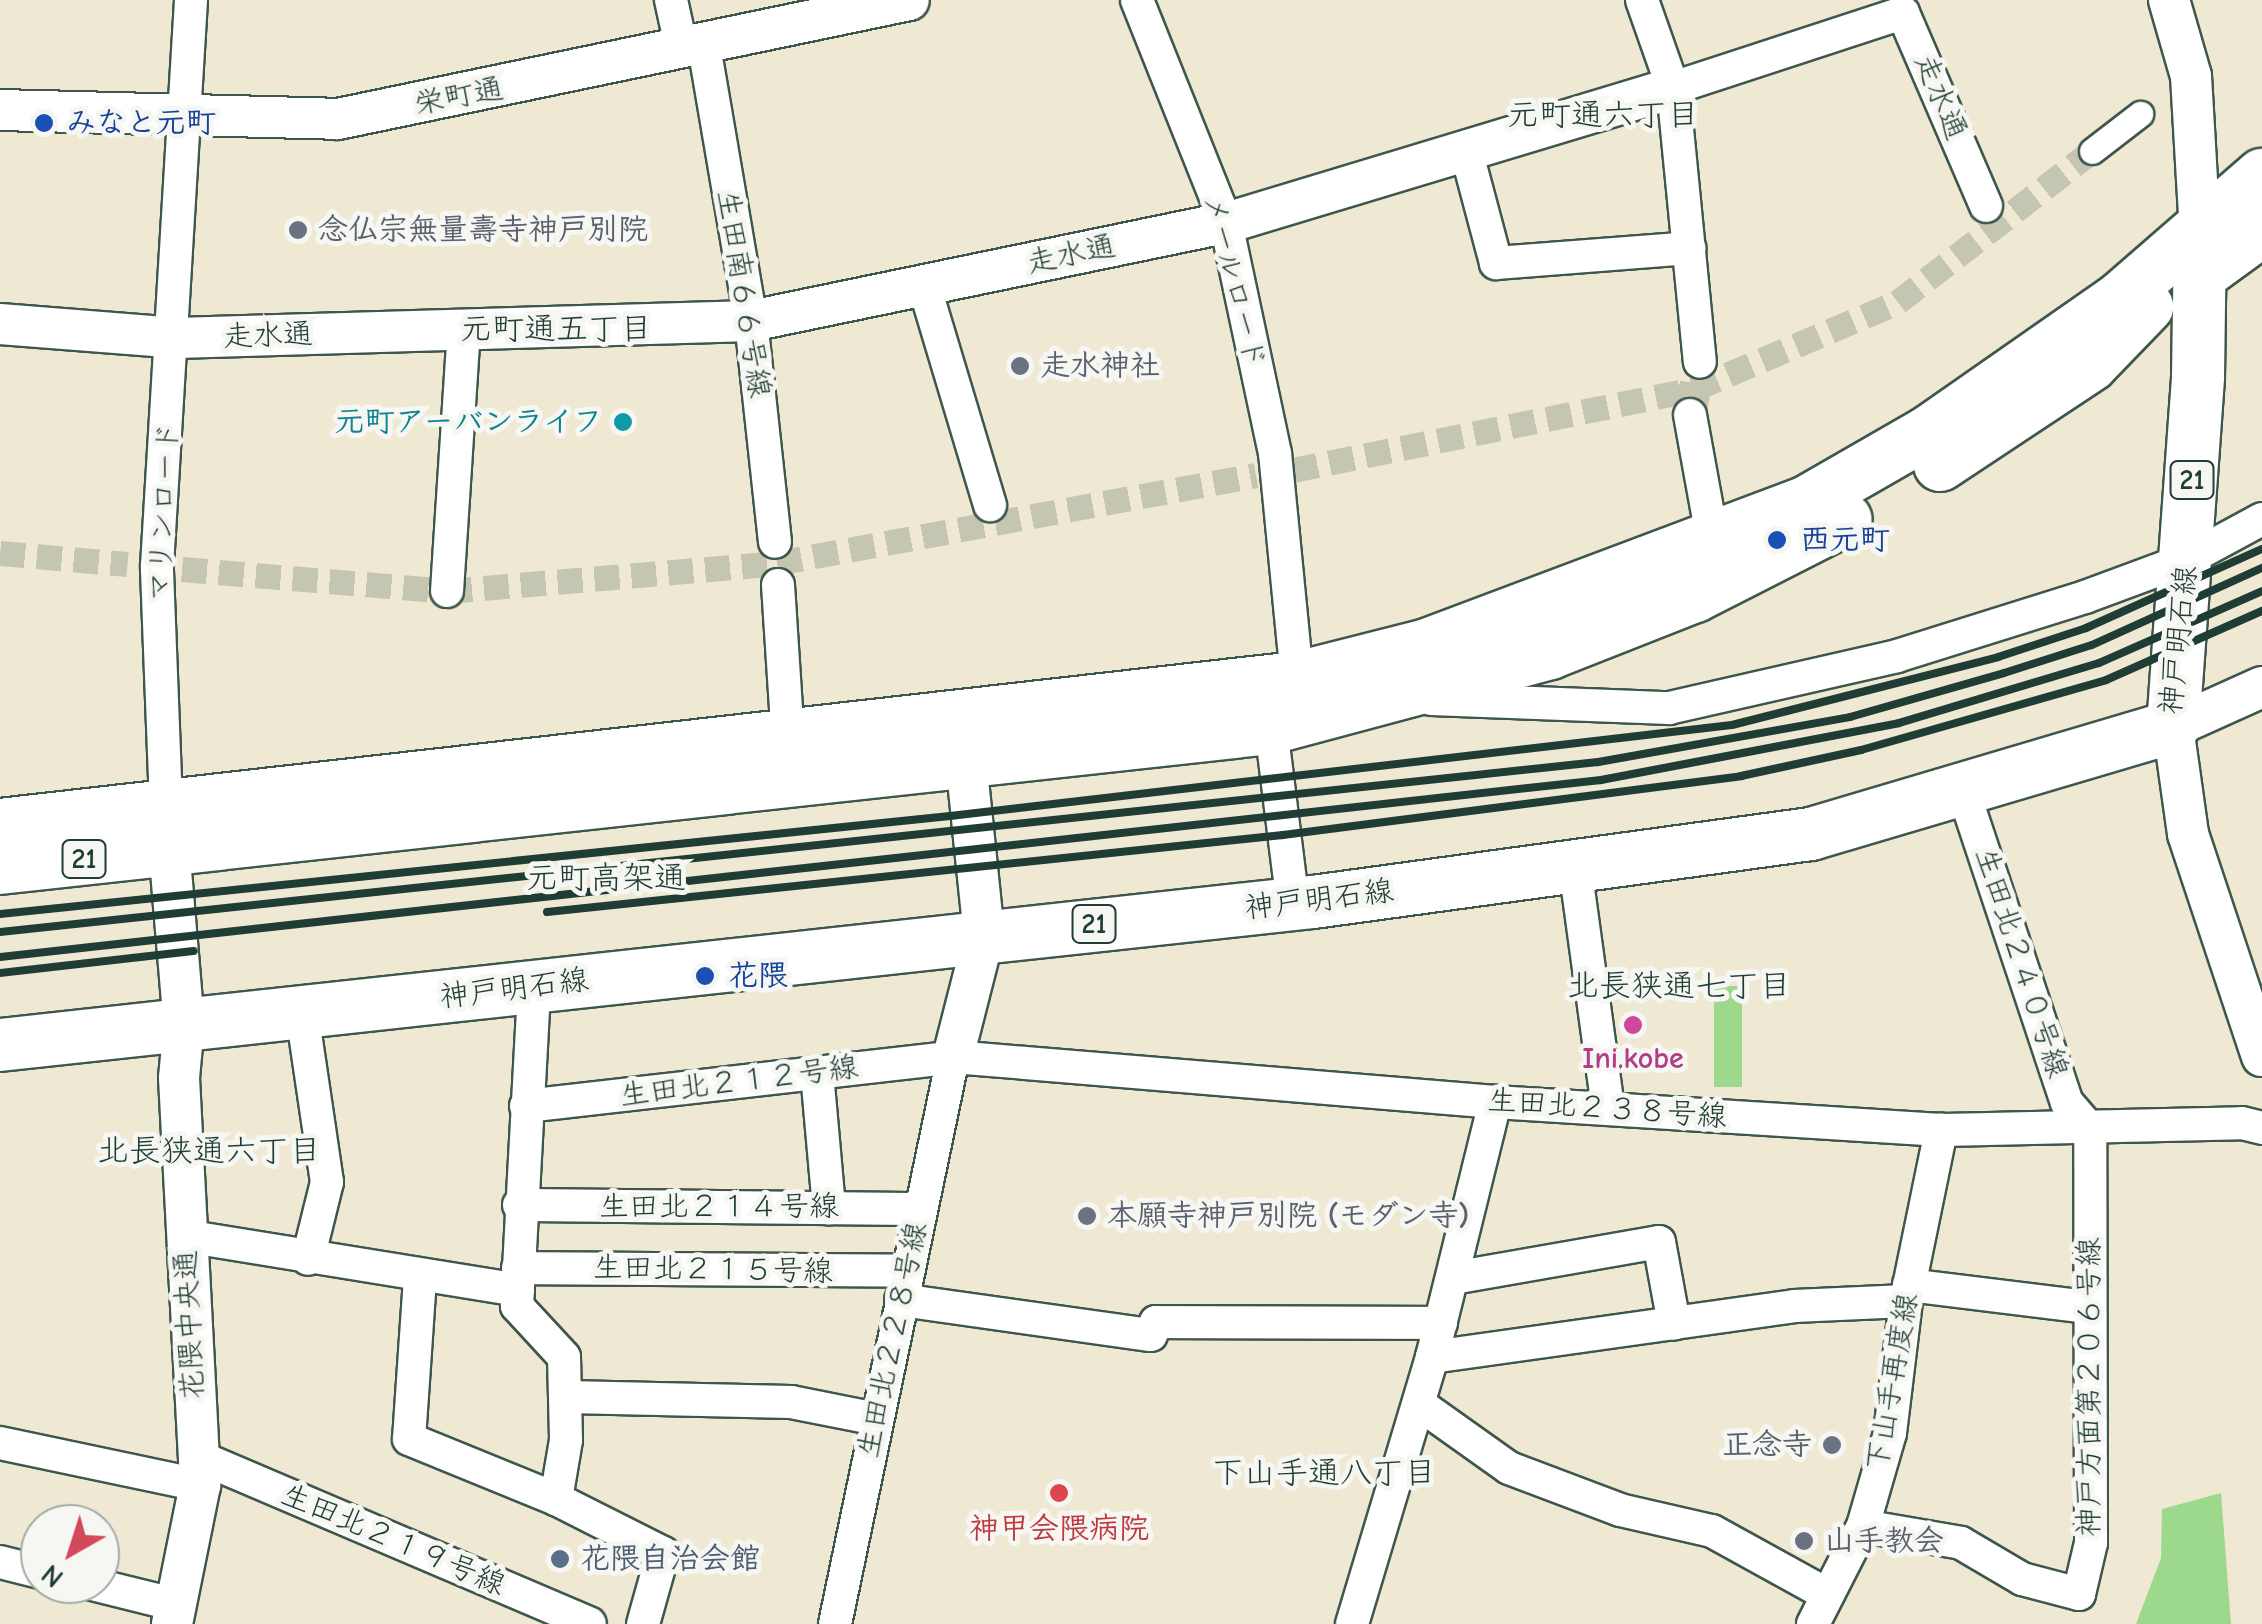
<!DOCTYPE html>
<html>
<head>
<meta charset="utf-8">
<style>
  body { margin:0 }
  #map { position:relative; width:2262px; height:1624px; overflow:hidden; background:#efe8d2; font-family:"Comic Neue","Klee One",sans-serif }
  div>[style] { position:absolute }
  .green>* { inset:0; background:#9cd98d; transform-origin:0 0 }
  .pedestrian-tunnel>* { height:25px; margin-top:-12.5px; transform-origin:0; background:repeating-linear-gradient(90deg,#c5c6b2 0 25px,transparent 0 37px) }
  .minor-tunnel>* { height:32px; margin-top:-16px; transform-origin:0; background:repeating-linear-gradient(90deg,#c5c6b2 0 32px,transparent 0 48px) }
  .roads { filter:drop-shadow(2px 0 #3e574c) drop-shadow(-2px 0 #3e574c) drop-shadow(0 2px #3e574c) drop-shadow(0 -2px #3e574c) }
  .pedestrian>* { height:25px; margin:-12.5px; padding:0 12.5px; transform-origin:12.5px; border-radius:12.5px; background:#fff }
  .minor>* { height:32px; margin:-16px; padding:0 16px; transform-origin:16px; border-radius:16px; background:#fff }
  .tertiary>* { height:40px; margin:-20px; padding:0 20px; transform-origin:20px; border-radius:20px; background:#fff }
  .primary>* { height:52px; margin:-26px; padding:0 26px; transform-origin:26px; border-radius:26px; background:#fff }
  .rail>* { height:8px; margin:-4px; padding:0 4px; transform-origin:4px; border-radius:4px; background:#1f3d34 }
  .dots>* { width:28px; height:28px; translate:-50% -50%; box-sizing:border-box; border:5px solid #f6f6f2; border-radius:50% }
  span { translate:-50% -50%; white-space:nowrap; text-align:center; line-height:1.15; -webkit-text-stroke:10px #f6f6f2; paint-order:stroke }
  .shield-label span { padding:2px 8px; background:#f6f6f2; border:2px solid; border-radius:8px; -webkit-text-stroke-width:0 }
  .shield-label { font-size:28px; color:#1f3d34; font-weight:700 }
  .street-label { font-size:30px; color:#1f3d34 }
  .transit-label { font-size:30px; color:#164399; font-weight:700 }
  .left { translate:0 -50%; text-align:left }
  .worship-label { font-size:30px; color:#5b616d; font-weight:700 }
  .right { translate:-100% -50%; text-align:right }
  .culture-label { font-size:30px; color:#0d838f; font-weight:700 }
  .hotel-label { font-size:30px; color:#b23c85; font-weight:700 }
  .health-label { font-size:30px; color:#be3a42; font-weight:700 }
  .service-label { font-size:30px; color:#4e5e75; font-weight:700 }
  .neighbourhood-label { font-size:32px; color:#1f3d34 }
  .north { position:absolute; left:20px; top:1504px; width:100px; height:100px; box-sizing:border-box; background:#f6f6f2; border:2px solid #a0aca6; border-radius:50%; rotate:219deg; font-size:28px; font-weight:700; line-height:40px; text-align:center; color:#1f3d34 }
  .north::after { content:''; display:block; margin:auto; width:35px; height:45px; background:#d1495b; clip-path:polygon(50% 0,100% 100%,50% 72%,0 100%) }
</style>
</head>
<body>
<div id="map">
  <div class="green">
    <div style="left:1714px;top:986px;width:28px;height:101px"></div>
    <div style="clip-path:polygon(2221px 1493px,2231px 1624px,2136px 1624px,2161px 1558px,2162px 1509px)"></div>
  </div>
  <div class="pedestrian-tunnel">
    <div style="left:1293px;top:470px;width:409px;rotate:-11.4deg"></div>
    <div style="left:1694px;top:389px;width:222px;rotate:-23.1deg"></div>
    <div style="left:1898px;top:302px;width:246px;rotate:-37.9deg"></div>
    <div style="left:0;top:553px;width:128px;rotate:4.9deg"></div>
    <div style="left:182px;top:569px;width:266px;rotate:4.7deg"></div>
    <div style="left:447px;top:591px;width:331px;rotate:-4.8deg"></div>
    <div style="left:777px;top:563px;width:487px;rotate:-10.4deg"></div>
  </div>
  <div class="minor-tunnel">
    <div style="left:1690px;top:415px;width:54px;rotate:-79.3deg"></div>
  </div>
  <div class="roads">
    <div class="pedestrian">
      <div style="left:2092px;top:151px;width:61px;rotate:-37.6deg"></div>
    </div>
    <div class="minor">
      <div style="left:671px;top:0;width:51px;rotate:77.6deg"></div>
      <div style="left:1137px;top:0;width:240px;rotate:68.2deg"></div>
      <div style="left:1226px;top:223px;width:235px;rotate:78deg"></div>
      <div style="left:1275px;top:453px;width:226px;rotate:84.4deg"></div>
      <div style="left:1297px;top:678px;width:56px;rotate:117.5deg"></div>
      <div style="left:1271px;top:728px;width:177px;rotate:82.9deg"></div>
      <div style="left:1642px;top:0;width:93px;rotate:70.6deg"></div>
      <div style="left:1673px;top:88px;width:275px;rotate:84.4deg"></div>
      <div style="left:704px;top:46px;width:279px;rotate:80.3deg"></div>
      <div style="left:751px;top:321px;width:222px;rotate:83.8deg"></div>
      <div style="left:1673px;top:88px;width:242px;rotate:-18.1deg"></div>
      <div style="left:1903px;top:13px;width:210px;rotate:66.7deg"></div>
      <div style="left:1466px;top:150px;width:117px;rotate:75.1deg"></div>
      <div style="left:1496px;top:263px;width:194px;rotate:-4.4deg"></div>
      <div style="left:924px;top:285px;width:230px;rotate:73.3deg"></div>
      <div style="left:1690px;top:415px;width:129px;rotate:79.7deg"></div>
      <div style="left:778px;top:585px;width:154px;rotate:86.3deg"></div>
      <div style="left:447px;top:591px;width:261px;rotate:-86.3deg"></div>
      <div style="left:1431px;top:699px;width:238px;rotate:2.2deg"></div>
      <div style="left:1669px;top:708px;width:234px;rotate:-12.8deg"></div>
      <div style="left:1897px;top:656px;width:197px;rotate:-17.4deg"></div>
      <div style="left:2085px;top:597px;width:110px;rotate:-20.3deg"></div>
      <div style="left:2188px;top:559px;width:84px;rotate:-28.4deg"></div>
      <div style="left:166px;top:805px;width:239px;rotate:-92.2deg"></div>
      <div style="left:157px;top:566px;width:567px;rotate:-86.56deg"></div>
      <div style="left:1575px;top:867px;width:244px;rotate:82.2deg"></div>
      <div style="left:302px;top:1013px;width:171px;rotate:81.6deg"></div>
      <div style="left:327px;top:1182px;width:79px;rotate:103.9deg"></div>
      <div style="left:817px;top:1073px;width:136px;rotate:84.9deg"></div>
      <div style="left:526px;top:1106px;width:430px;rotate:-6.5deg"></div>
      <div style="left:953px;top:1057px;width:544px;rotate:4.75deg"></div>
      <div style="left:1495px;top:1102px;width:447px;rotate:3.6deg"></div>
      <div style="left:1941px;top:1130px;width:301px;rotate:-1.3deg"></div>
      <div style="left:2242px;top:1123px;width:21px;rotate:14deg"></div>
      <div style="left:519px;top:1205px;width:400px;rotate:0.6deg"></div>
      <div style="left:185px;top:1236px;width:337px;rotate:9.2deg"></div>
      <div style="left:518px;top:1290px;width:16px;rotate:94deg"></div>
      <div style="left:517px;top:1306px;width:69px;rotate:47.3deg"></div>
      <div style="left:564px;top:1357px;width:83px;rotate:88.6deg"></div>
      <div style="left:566px;top:1440px;width:60px;rotate:99.6deg"></div>
      <div style="left:518px;top:1268px;width:389px;rotate:0.4deg"></div>
      <div style="left:420px;top:1278px;width:161px;rotate:93.9deg"></div>
      <div style="left:409px;top:1439px;width:159px;rotate:22.2deg"></div>
      <div style="left:556px;top:1499px;width:120px;rotate:26.8deg"></div>
      <div style="left:663px;top:1553px;width:74px;rotate:105.7deg"></div>
      <div style="left:1453px;top:1278px;width:209px;rotate:-9.9deg"></div>
      <div style="left:1659px;top:1242px;width:83px;rotate:79.6deg"></div>
      <div style="left:1909px;top:1285px;width:181px;rotate:7deg"></div>
      <div style="left:518px;top:1287px;width:300px;rotate:-86.9deg"></div>
      <div style="left:901px;top:1300px;width:252px;rotate:8deg"></div>
      <div style="left:1151px;top:1335px;width:14px;rotate:-69deg"></div>
      <div style="left:1156px;top:1322px;width:285px;rotate:0.2deg"></div>
      <div style="left:1432px;top:1357px;width:366px;rotate:-8deg"></div>
      <div style="left:1794px;top:1306px;width:112px;rotate:-2.6deg"></div>
      <div style="left:568px;top:1397px;width:223px;rotate:1.3deg"></div>
      <div style="left:791px;top:1402px;width:88px;rotate:11.2deg"></div>
      <div style="left:1419px;top:1404px;width:110px;rotate:35.4deg"></div>
      <div style="left:1509px;top:1468px;width:119px;rotate:20.7deg"></div>
      <div style="left:1620px;top:1510px;width:94px;rotate:12.9deg"></div>
      <div style="left:1712px;top:1531px;width:132px;rotate:28.9deg"></div>
      <div style="left:0;top:1443px;width:204px;rotate:11.9deg"></div>
      <div style="left:197px;top:1456px;width:427px;rotate:23.1deg"></div>
      <div style="left:1863px;top:1526px;width:99px;rotate:9.8deg"></div>
      <div style="left:1961px;top:1543px;width:71px;rotate:30.5deg"></div>
      <div style="left:2022px;top:1579px;width:59px;rotate:14.7deg"></div>
      <div style="left:2079px;top:1594px;width:52px;rotate:-76.8deg"></div>
      <div style="left:2091px;top:1543px;width:414px;rotate:-90.1deg"></div>
      <div style="left:2090px;top:1129px;width:35px;rotate:-131deg"></div>
      <div style="left:2067px;top:1103px;width:330px;rotate:-108.4deg"></div>
      <div style="left:0;top:1562px;width:41px;rotate:14deg"></div>
      <div style="left:92px;top:1584px;width:88px;rotate:13.9deg"></div>
      <div style="left:835px;top:1624px;width:579px;rotate:-78.24deg"></div>
      <div style="left:1352px;top:1624px;width:279px;rotate:-73.3deg"></div>
      <div style="left:1432px;top:1357px;width:263px;rotate:-76.1deg"></div>
      <div style="left:1813px;top:1624px;width:110px;rotate:-63deg"></div>
      <div style="left:1863px;top:1526px;width:97px;rotate:-73.8deg"></div>
      <div style="left:1890px;top:1433px;width:133px;rotate:-83.1deg"></div>
      <div style="left:1906px;top:1301px;width:175px;rotate:-78.4deg"></div>
    </div>
    <div class="tertiary">
      <div style="left:2169px;top:0;width:79px;rotate:73.9deg"></div>
      <div style="left:2191px;top:76px;width:157px;rotate:86.7deg"></div>
      <div style="left:0;top:110px;width:338px;rotate:1.5deg"></div>
      <div style="left:338px;top:119px;width:583px;rotate:-11.77deg"></div>
      <div style="left:0;top:324px;width:177px;rotate:4.5deg"></div>
      <div style="left:176px;top:338px;width:575px;rotate:-1.69deg"></div>
      <div style="left:751px;top:321px;width:485px;rotate:-11.7deg"></div>
      <div style="left:1226px;top:223px;width:467px;rotate:-16.8deg"></div>
      <div style="left:2262px;top:687px;width:98px;rotate:155.8deg"></div>
      <div style="left:2173px;top:727px;width:108px;rotate:82deg"></div>
      <div style="left:2188px;top:834px;width:234px;rotate:71.6deg"></div>
      <div style="left:167px;top:823px;width:202px;rotate:85.2deg"></div>
      <div style="left:184px;top:1024px;width:54px;rotate:95.3deg"></div>
      <div style="left:179px;top:1078px;width:408px;rotate:87deg"></div>
      <div style="left:200px;top:1485px;width:142px;rotate:101.4deg"></div>
      <div style="left:953px;top:1057px;width:126px;rotate:-75.7deg"></div>
      <div style="left:984px;top:935px;width:176px;rotate:-95.9deg"></div>
    </div>
    <div class="primary">
      <div style="left:2199px;top:276px;width:78px;rotate:-36.1deg"></div>
      <div style="left:1940px;top:465px;width:181px;rotate:-33.5deg"></div>
      <div style="left:2091px;top:365px;width:81px;rotate:-46deg"></div>
      <div style="left:0;top:825px;width:1305px;rotate:-6.47deg"></div>
      <div style="left:1297px;top:678px;width:134px;rotate:-14.2deg"></div>
      <div style="left:1427px;top:645px;width:404px;rotate:-20.6deg"></div>
      <div style="left:1805px;top:503px;width:144px;rotate:-29.9deg"></div>
      <div style="left:1930px;top:431px;width:229px;rotate:-34.9deg"></div>
      <div style="left:2118px;top:300px;width:191px;rotate:-41deg"></div>
      <div style="left:0;top:868px;width:1279px;rotate:-6.29deg"></div>
      <div style="left:1271px;top:728px;width:289px;rotate:-15deg"></div>
      <div style="left:1550px;top:653px;width:156px;rotate:-21.5deg"></div>
      <div style="left:1695px;top:596px;width:169px;rotate:-27deg"></div>
      <div style="left:0;top:1045px;width:1321px;rotate:-6.22deg"></div>
      <div style="left:1313px;top:902px;width:503px;rotate:-7.78deg"></div>
      <div style="left:1811px;top:834px;width:377px;rotate:-16.5deg"></div>
      <div style="left:2173px;top:727px;width:351px;rotate:-85.9deg"></div>
      <div style="left:2198px;top:377px;width:144px;rotate:-89.2deg"></div>
    </div>
  </div>
  <div class="rail">
    <div style="left:547px;top:912px;width:740px;rotate:-5.97deg"></div>
    <div style="left:1283px;top:835px;width:462px;rotate:-7.3deg"></div>
    <div style="left:1741px;top:776px;width:123px;rotate:-12.2deg"></div>
    <div style="left:1861px;top:750px;width:255px;rotate:-15.9deg"></div>
    <div style="left:2106px;top:680px;width:171px;rotate:-23.9deg"></div>
    <div style="left:0;top:914px;width:955px;rotate:-5.89deg"></div>
    <div style="left:950px;top:816px;width:787px;rotate:-6.64deg"></div>
    <div style="left:1732px;top:725px;width:275px;rotate:-14.3deg"></div>
    <div style="left:1998px;top:657px;width:93px;rotate:-18.2deg"></div>
    <div style="left:2086px;top:628px;width:193px;rotate:-24.2deg"></div>
    <div style="left:0;top:932px;width:1607px;rotate:-6.07deg"></div>
    <div style="left:1598px;top:762px;width:256px;rotate:-10.1deg"></div>
    <div style="left:1850px;top:717px;width:160px;rotate:-15.9deg"></div>
    <div style="left:2004px;top:673px;width:92px;rotate:-17.7deg"></div>
    <div style="left:2092px;top:645px;width:187px;rotate:-24.4deg"></div>
    <div style="left:0;top:957px;width:1611px;rotate:-6.31deg"></div>
    <div style="left:1601px;top:780px;width:303px;rotate:-10.8deg"></div>
    <div style="left:1899px;top:723px;width:209px;rotate:-16.7deg"></div>
    <div style="left:2099px;top:663px;width:178px;rotate:-23.8deg"></div>
    <div style="left:0;top:973px;width:195px;rotate:-6.5deg"></div>
  </div>
  <div class="dots">
    <div style="left:44px;top:123px;background:#1a4fb4"></div>
    <div style="left:298px;top:230px;background:#6b7280"></div>
    <div style="left:1020px;top:366px;background:#6b7280"></div>
    <div style="left:623px;top:422px;background:#0f9aa8"></div>
    <div style="left:1777px;top:540px;background:#1a4fb4"></div>
    <div style="left:705px;top:976px;background:#1a4fb4"></div>
    <div style="left:1633px;top:1025px;background:#d1479c"></div>
    <div style="left:1087px;top:1216px;background:#6b7280"></div>
    <div style="left:1832px;top:1445px;background:#6b7280"></div>
    <div style="left:1059px;top:1493px;background:#e0444e"></div>
    <div style="left:1804px;top:1541px;background:#6b7280"></div>
    <div style="left:560px;top:1559px;background:#5c6f8a"></div>
  </div>
  <div class="shield-label">
    <span style="left:2192px;top:480px">21</span>
    <span style="left:84px;top:859px">21</span>
    <span style="left:1094px;top:924px">21</span>
  </div>
  <div class="street-label">
    <span style="left:459px;top:97px;rotate:-11deg">栄町通</span>
    <span style="left:1940px;top:97px;rotate:67deg">走水通</span>
    <span style="left:1071px;top:255px;rotate:-12deg">走水通</span>
    <span style="left:1234px;top:281px;rotate:76deg">メールロード</span>
    <span style="left:743px;top:294px;rotate:81deg">生田南６６号線</span>
    <span style="left:268px;top:336px;rotate:-2deg">走水通</span>
    <span style="left:164px;top:512px;rotate:-87deg">マリンロード</span>
    <span style="left:2179px;top:640px;rotate:-84deg">神戸明石線</span>
    <span style="left:1319px;top:900px;rotate:-7deg">神戸明石線</span>
    <span style="left:2021px;top:963px;rotate:72deg">生田北２４０号線</span>
    <span style="left:514px;top:989px;rotate:-7deg">神戸明石線</span>
    <span style="left:739px;top:1082px;rotate:-7deg">生田北２１２号線</span>
    <span style="left:1607px;top:1109px;rotate:4deg">生田北２３８号線</span>
    <span style="left:719px;top:1207px">生田北２１４号線</span>
    <span style="left:713px;top:1270px;rotate:1deg">生田北２１５号線</span>
    <span style="left:190px;top:1325px;rotate:-93deg">花隈中央通</span>
    <span style="left:893px;top:1340px;rotate:-78deg">生田北２２８号線</span>
    <span style="left:1893px;top:1382px;rotate:-80deg">下山手再度線</span>
    <span style="left:2090px;top:1387px;rotate:-90deg">神戸方面第２０６号線</span>
    <span style="left:393px;top:1540px;rotate:23deg">生田北２１９号線</span>
  </div>
  <div class="transit-label">
    <span class="left" style="left:66px;top:123px">みなと元町</span>
    <span class="left" style="left:1800px;top:540px">西元町</span>
    <span class="left" style="left:728px;top:976px">花隈</span>
  </div>
  <div class="worship-label">
    <span class="left" style="left:318px;top:230px">念仏宗無量壽寺神戸別院</span>
    <span class="left" style="left:1040px;top:366px">走水神社</span>
    <span class="left" style="left:1107px;top:1216px">本願寺神戸別院 (モダン寺)</span>
    <span class="right" style="left:1812px;top:1445px">正念寺</span>
    <span class="left" style="left:1824px;top:1541px">山手教会</span>
  </div>
  <div class="culture-label">
    <span class="right" style="left:603px;top:422px">元町アーバンライフ</span>
  </div>
  <div class="hotel-label">
    <span style="left:1633px;top:1059px">Ini.kobe</span>
  </div>
  <div class="health-label">
    <span style="left:1059px;top:1529px">神甲会隈病院</span>
  </div>
  <div class="service-label">
    <span class="left" style="left:580px;top:1559px">花隈自治会館</span>
  </div>
  <div class="neighbourhood-label">
    <span style="left:1603px;top:115px">元町通六丁目</span>
    <span style="left:556px;top:329px">元町通五丁目</span>
    <span style="left:606px;top:878px">元町高架通</span>
    <span style="left:1679px;top:986px">北長狭通七丁目</span>
    <span style="left:209px;top:1151px">北長狭通六丁目</span>
    <span style="left:1324px;top:1473px">下山手通八丁目</span>
  </div>
  <div class="north">N</div>
</div>
</body>
</html>
